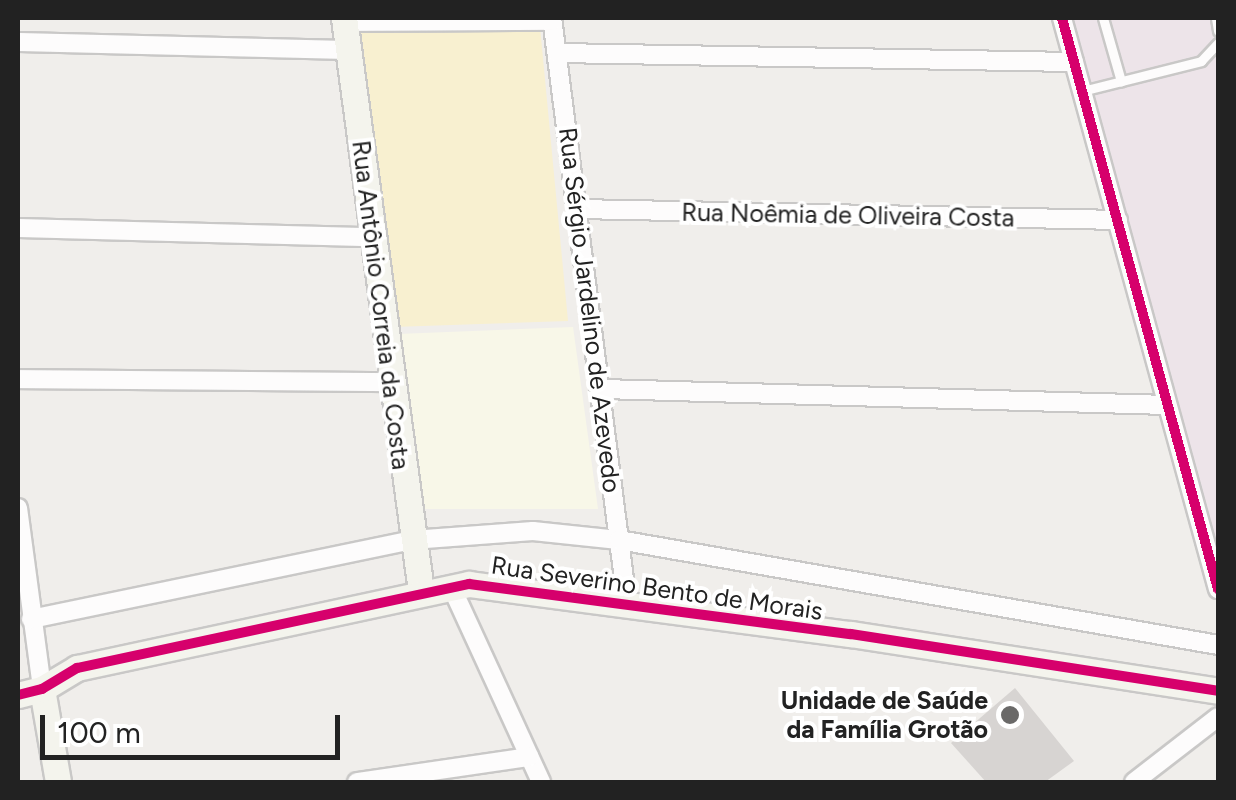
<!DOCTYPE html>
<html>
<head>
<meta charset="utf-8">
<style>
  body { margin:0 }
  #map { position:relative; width:1236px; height:800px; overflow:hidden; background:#f0eeeb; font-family:Figtree,sans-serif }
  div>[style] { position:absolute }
  .industrial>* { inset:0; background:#ede4e9 }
  .education>* { inset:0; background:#f8f7e8 }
  .sand>* { inset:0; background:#f8f0d0 }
  .building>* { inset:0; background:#d7d4d2 }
  .roads { filter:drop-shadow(2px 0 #c9c8c7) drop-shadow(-2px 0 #c9c8c7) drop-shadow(0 2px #c9c8c7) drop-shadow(0 -2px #c9c8c7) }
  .lane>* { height:9px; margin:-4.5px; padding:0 4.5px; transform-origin:4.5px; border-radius:4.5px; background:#fdfcfc }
  .street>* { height:18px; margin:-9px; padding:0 9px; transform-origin:9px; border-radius:9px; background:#fdfcfc }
  .secondary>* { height:25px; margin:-12.5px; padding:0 12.5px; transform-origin:12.5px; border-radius:12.5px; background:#f4f4ed }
  .cycleway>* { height:10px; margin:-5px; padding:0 5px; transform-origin:5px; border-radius:5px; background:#d6006c }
  .dots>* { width:28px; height:28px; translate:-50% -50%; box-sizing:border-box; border:5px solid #fff; border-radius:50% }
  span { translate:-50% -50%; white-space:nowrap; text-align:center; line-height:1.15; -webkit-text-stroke:8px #fff; paint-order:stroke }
  .street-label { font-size:25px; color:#222 }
  .poi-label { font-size:25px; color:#222; font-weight:700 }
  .right { translate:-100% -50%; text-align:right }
  .frame { position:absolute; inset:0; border:20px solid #222; pointer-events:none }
  .scale { position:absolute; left:40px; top:715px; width:300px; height:45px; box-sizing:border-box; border:5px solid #222; border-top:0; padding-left:12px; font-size:30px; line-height:35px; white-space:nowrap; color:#222; -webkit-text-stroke:8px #fff; paint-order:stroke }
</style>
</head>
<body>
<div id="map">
  <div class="industrial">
    <div style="clip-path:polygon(1068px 18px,1218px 18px,1218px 576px)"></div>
  </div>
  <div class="education">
    <div style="clip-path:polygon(573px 327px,598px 509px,420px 509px,398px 334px)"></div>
  </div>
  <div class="sand">
    <div style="clip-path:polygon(351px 26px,540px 27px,568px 321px,393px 327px)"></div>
  </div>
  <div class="building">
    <div style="clip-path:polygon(1015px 688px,1074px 761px,1045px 782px,986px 782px,951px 743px)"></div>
  </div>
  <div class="roads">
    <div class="lane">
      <div style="left:1103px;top:18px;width:66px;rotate:74.1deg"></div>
      <div style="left:1216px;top:18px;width:13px;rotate:81deg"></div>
      <div style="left:1082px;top:91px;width:123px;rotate:-14.1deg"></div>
      <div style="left:1201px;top:61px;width:25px;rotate:-47deg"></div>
    </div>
    <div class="street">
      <div style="left:552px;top:18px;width:590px;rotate:82.69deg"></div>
      <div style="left:1062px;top:18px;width:592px;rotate:74.72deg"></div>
      <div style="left:344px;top:22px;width:208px;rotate:-0.3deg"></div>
      <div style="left:18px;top:42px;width:330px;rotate:1.4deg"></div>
      <div style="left:557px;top:53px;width:517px;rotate:1deg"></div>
      <div style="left:577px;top:209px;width:541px;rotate:1.16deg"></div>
      <div style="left:18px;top:228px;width:354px;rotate:1.5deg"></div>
      <div style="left:18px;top:379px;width:374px;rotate:0.5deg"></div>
      <div style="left:602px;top:389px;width:565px;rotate:1.62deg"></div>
      <div style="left:18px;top:508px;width:183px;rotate:82.4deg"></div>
      <div style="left:451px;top:586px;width:216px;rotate:65.3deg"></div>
      <div style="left:31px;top:619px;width:389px;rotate:-11.7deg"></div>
      <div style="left:412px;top:540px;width:121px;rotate:-4.3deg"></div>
      <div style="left:533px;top:531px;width:86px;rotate:6deg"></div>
      <div style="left:619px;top:540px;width:608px;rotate:9.94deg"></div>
      <div style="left:357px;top:782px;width:174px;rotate:-8.3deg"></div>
      <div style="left:1134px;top:782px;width:106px;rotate:-37.7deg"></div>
    </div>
    <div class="secondary">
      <div style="left:344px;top:18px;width:578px;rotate:82.35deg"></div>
      <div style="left:42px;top:689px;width:94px;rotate:80.2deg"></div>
      <div style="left:18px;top:695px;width:25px;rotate:-14deg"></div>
      <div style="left:42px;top:689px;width:41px;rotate:-31deg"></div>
      <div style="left:77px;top:668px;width:401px;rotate:-12.1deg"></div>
      <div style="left:469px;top:584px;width:385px;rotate:7.5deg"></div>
      <div style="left:851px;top:634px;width:371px;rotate:8.8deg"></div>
    </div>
  </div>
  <div class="cycleway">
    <div style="left:1062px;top:18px;width:592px;rotate:74.72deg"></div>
    <div style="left:18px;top:695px;width:25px;rotate:-14deg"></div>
    <div style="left:42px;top:689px;width:41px;rotate:-31deg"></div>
    <div style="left:77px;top:668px;width:401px;rotate:-12.1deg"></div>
    <div style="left:469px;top:584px;width:385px;rotate:7.5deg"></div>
    <div style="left:851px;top:634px;width:371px;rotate:8.8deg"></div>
  </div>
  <div class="dots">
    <div style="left:1010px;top:715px;background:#6a6968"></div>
  </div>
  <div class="street-label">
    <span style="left:848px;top:215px;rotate:1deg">Rua Noêmia de Oliveira Costa</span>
    <span style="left:381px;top:305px;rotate:83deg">Rua Antônio Correia da Costa</span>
    <span style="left:590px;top:310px;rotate:83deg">Rua Sérgio Jardelino de Azevedo</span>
    <span style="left:657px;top:588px;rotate:8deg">Rua Severino Bento de Morais</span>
  </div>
  <div class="poi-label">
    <span class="right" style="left:988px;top:715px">Unidade de Saúde<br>da Família Grotão</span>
  </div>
  <div class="frame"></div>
  <div class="scale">100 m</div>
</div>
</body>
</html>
